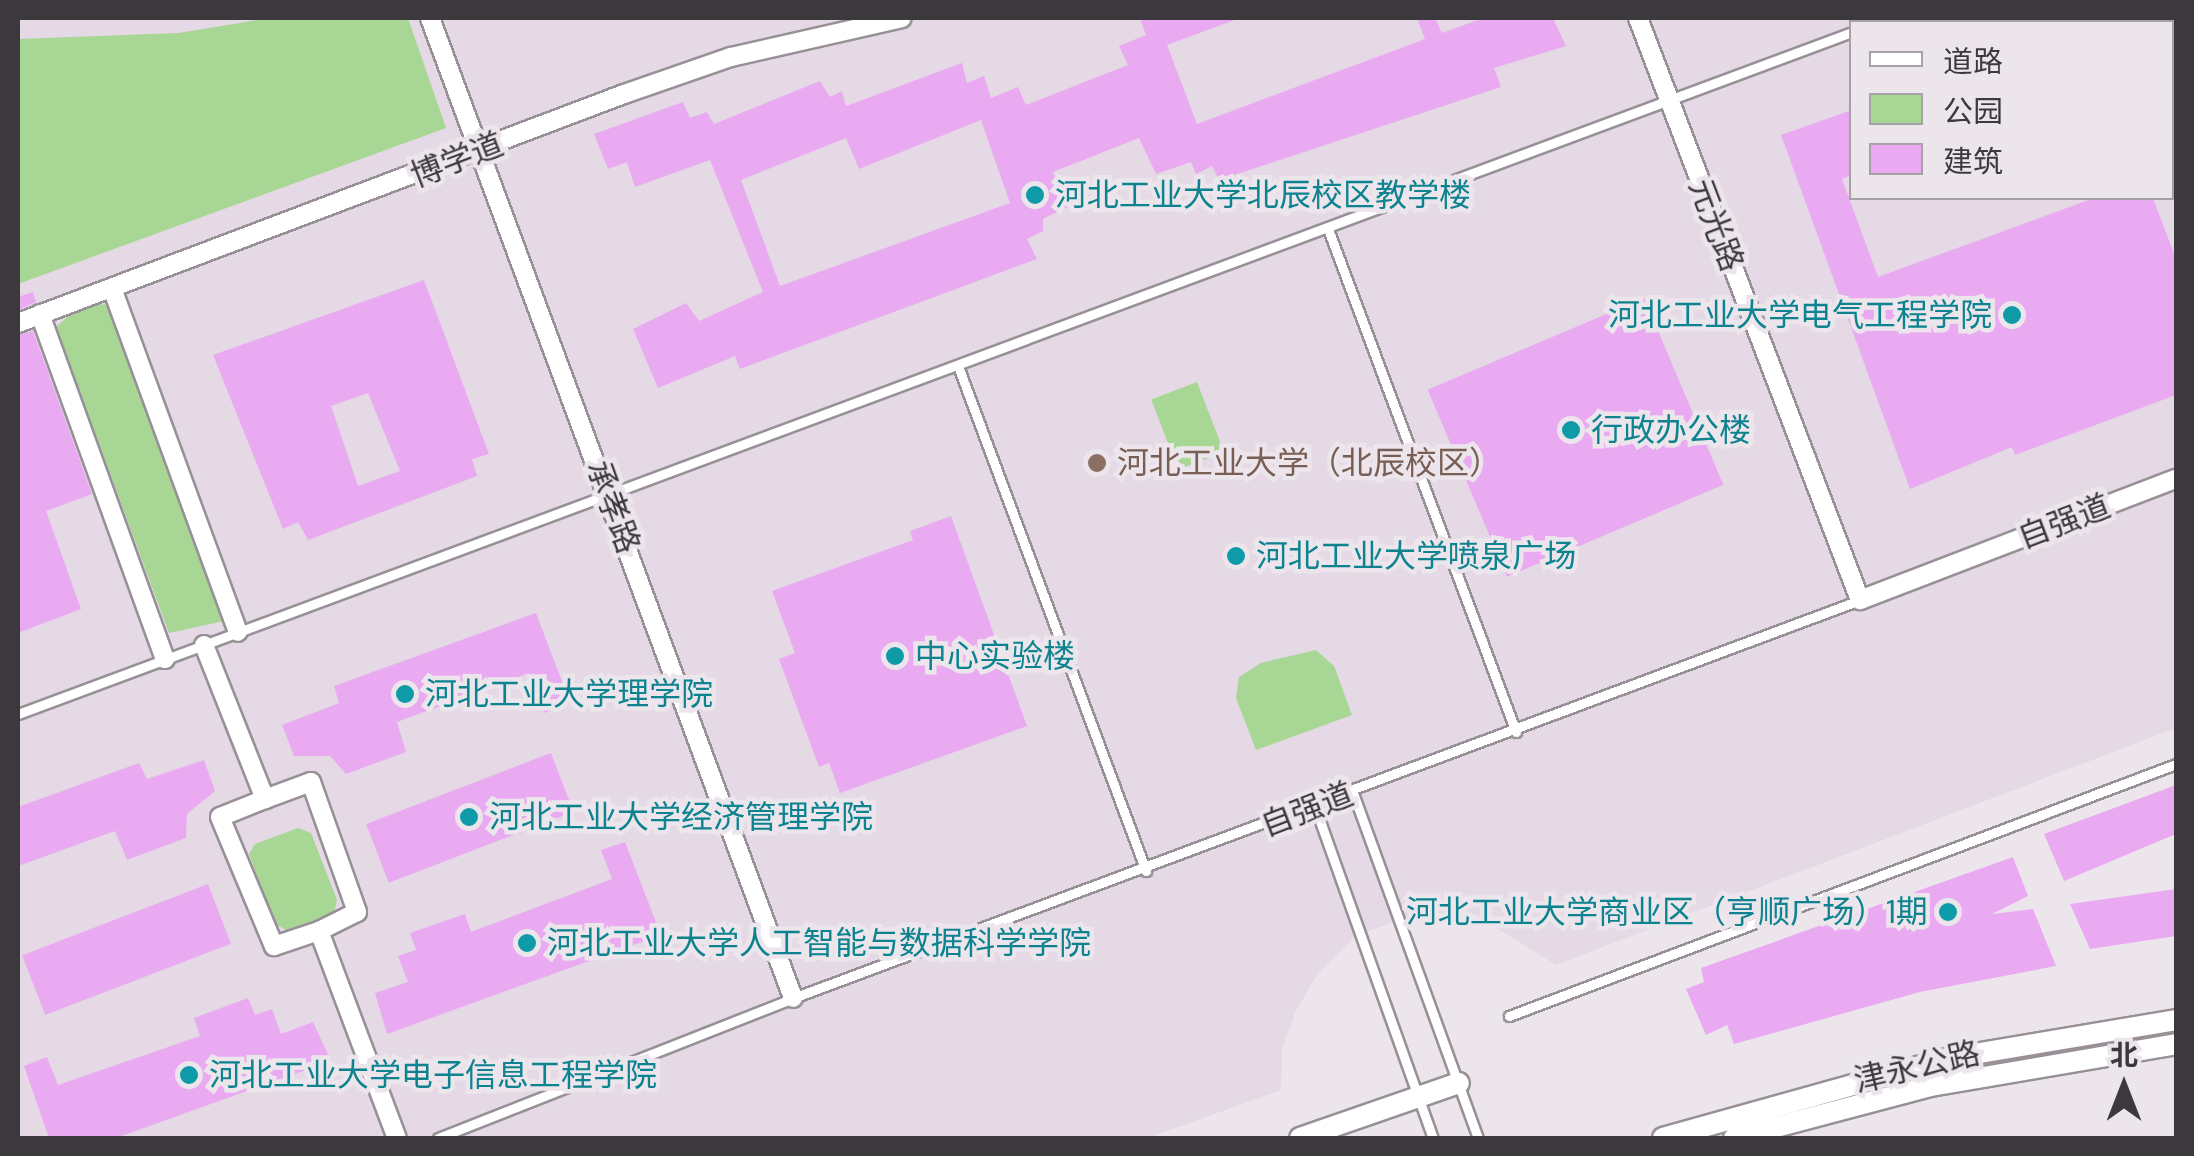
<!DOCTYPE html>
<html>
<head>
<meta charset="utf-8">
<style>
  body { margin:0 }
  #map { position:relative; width:2194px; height:1156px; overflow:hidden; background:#ece6ec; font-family:"DM Sans","Noto Sans SC",sans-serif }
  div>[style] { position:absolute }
  .built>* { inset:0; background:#e4d9e5 }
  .green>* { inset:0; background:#a8d694; transform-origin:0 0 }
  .building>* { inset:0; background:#e9aaf1; transform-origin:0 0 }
  .roads { filter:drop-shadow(2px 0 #979197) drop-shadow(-2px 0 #979197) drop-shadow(0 2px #979197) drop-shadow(0 -2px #979197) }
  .service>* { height:9px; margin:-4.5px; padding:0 4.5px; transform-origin:4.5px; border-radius:4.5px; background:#fff }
  .minor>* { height:18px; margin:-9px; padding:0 9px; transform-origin:9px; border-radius:9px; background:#fff }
  .tertiary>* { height:20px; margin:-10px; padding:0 10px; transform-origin:10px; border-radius:10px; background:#fff }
  .dots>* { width:28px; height:28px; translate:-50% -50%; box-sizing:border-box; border:5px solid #ece6ec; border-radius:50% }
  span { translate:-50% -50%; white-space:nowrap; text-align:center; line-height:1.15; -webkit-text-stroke:9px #ece6ec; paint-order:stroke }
  .street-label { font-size:32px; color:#3c393c }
  .culture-label { font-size:32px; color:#0d838f }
  .left { translate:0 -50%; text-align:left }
  .right { translate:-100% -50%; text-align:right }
  .education-label { font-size:32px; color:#785e54 }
  .frame { position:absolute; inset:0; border:20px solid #3c393c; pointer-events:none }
  .legend { position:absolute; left:1849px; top:20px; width:325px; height:180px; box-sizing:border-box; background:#ece6ec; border:2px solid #a6a1a6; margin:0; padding:12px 18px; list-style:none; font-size:30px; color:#3c393c }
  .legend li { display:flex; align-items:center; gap:20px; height:50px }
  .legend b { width:50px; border:2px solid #a6a1a6 }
  .north { position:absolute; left:2074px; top:1036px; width:100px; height:100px; -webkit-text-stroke:8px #ece6ec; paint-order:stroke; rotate:0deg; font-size:28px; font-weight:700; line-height:40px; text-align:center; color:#3c393c }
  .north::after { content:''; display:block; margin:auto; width:35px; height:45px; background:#3c393c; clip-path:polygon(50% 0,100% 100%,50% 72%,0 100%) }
</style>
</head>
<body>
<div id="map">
  <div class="built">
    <div style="clip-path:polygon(evenodd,18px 18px,2176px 18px,2176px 728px,1556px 965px,1476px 915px,1422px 912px,1355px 936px,1315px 978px,1296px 1011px,1282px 1048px,1281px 1090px,1148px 1138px,18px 1138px,18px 18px,1852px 22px,2172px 22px,2172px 198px,1852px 198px,1852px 22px)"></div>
  </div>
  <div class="green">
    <div style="clip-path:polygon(269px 18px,408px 18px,446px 128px,18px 284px,18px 39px,179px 33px)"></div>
    <div style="clip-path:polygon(111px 304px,224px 621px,169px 633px,56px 327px,80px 306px)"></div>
    <div style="left:1197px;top:382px;width:75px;height:49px;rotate:69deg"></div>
    <div style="clip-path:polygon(1316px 650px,1334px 666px,1352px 715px,1256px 750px,1236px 698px,1239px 677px,1261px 663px)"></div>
    <div style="clip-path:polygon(298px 828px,311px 833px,337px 900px,334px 913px,288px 931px,275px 924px,249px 854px,255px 844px)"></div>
  </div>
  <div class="building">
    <div style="clip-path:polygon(evenodd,1140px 18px,1240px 18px,1167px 45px,1197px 124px,1425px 39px,1417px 18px,1435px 18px,1442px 33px,1483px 18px,1553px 18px,1566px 46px,1494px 68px,1501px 87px,1219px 180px,1212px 166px,1196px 174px,1191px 162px,1156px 174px,1139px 138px,1053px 172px,1067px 207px,1043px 219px,1043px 231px,1027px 239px,1037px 259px,740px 369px,735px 356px,658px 388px,633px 329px,686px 303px,699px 321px,763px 292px,710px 160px,635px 187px,627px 162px,608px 169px,594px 134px,683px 102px,690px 118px,707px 112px,714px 124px,820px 81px,830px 97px,842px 91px,846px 106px,962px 63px,967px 83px,984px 76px,991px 98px,1018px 87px,1026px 105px,1128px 65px,1119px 46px,1146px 35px,1140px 18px,981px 120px,1010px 203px,780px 286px,741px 180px,846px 138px,859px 169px,981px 120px)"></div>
    <div style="clip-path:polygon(1852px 110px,1852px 175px,1842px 179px,1878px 277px,2094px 198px,2153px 198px,2176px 259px,2176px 395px,2015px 455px,2012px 447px,1910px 489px,1781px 135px)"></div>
    <div style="clip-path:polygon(evenodd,424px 280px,489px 454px,472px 459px,477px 476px,308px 540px,298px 522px,283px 529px,213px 355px,424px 280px,368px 393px,400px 471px,358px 486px,331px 406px,368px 393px)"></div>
    <div style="clip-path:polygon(33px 292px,36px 302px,18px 310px,18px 297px)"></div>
    <div style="left:1644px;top:298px;width:203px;height:235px;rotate:67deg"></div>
    <div style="clip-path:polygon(33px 331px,92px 494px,46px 511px,81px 609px,18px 633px,18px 335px)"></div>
    <div style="clip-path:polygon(951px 516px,1027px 726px,840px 793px,829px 763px,819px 767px,779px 659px,795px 653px,772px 591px,913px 540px,910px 531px)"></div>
    <div style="clip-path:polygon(536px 613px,570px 703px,544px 713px,529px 673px,397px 722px,406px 752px,346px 774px,330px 756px,294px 756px,282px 725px,339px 703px,334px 686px)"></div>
    <div style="left:551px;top:753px;width:63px;height:198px;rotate:69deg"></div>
    <div style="clip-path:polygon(204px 760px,215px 791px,187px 814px,186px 838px,127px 860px,115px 831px,18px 866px,18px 807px,139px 763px,147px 779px)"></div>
    <div style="clip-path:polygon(2176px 785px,2176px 834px,2064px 881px,2044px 834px)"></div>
    <div style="clip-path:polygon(625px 842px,661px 935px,387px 1034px,375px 993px,408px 982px,398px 956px,416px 950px,410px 933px,465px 914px,471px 932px,612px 879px,601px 850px)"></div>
    <div style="clip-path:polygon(2013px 857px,2028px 896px,1992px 914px,2033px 909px,2056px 966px,1920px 992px,1734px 1044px,1727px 1025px,1706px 1035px,1686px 989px,1704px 982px,1701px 968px)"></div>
    <div style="left:208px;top:884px;width:64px;height:199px;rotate:69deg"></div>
    <div style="clip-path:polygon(2176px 889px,2176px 936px,2090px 949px,2070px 904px)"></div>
    <div style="clip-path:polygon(248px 998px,255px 1015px,272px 1009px,281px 1034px,313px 1022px,331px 1061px,116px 1138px,49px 1138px,24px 1066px,47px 1057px,58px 1085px,200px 1036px,194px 1018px)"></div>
  </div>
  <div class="roads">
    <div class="service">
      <div style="left:1877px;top:22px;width:14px;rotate:-17deg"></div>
      <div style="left:1328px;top:229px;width:537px;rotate:69.51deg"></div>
      <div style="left:958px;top:366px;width:539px;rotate:69.58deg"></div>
      <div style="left:18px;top:714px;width:1957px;rotate:-20.4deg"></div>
      <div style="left:1353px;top:793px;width:367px;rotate:70.1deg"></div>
      <div style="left:1315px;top:807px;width:351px;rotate:70.4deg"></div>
      <div style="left:1509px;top:1016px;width:713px;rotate:-20.7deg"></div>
      <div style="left:438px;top:1138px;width:382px;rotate:-21.5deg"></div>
      <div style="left:793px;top:998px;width:1139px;rotate:-20.46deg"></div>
    </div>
    <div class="minor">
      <div style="left:430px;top:18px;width:1045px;rotate:69.67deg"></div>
      <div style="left:1638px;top:18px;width:623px;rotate:69.12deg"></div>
      <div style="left:1860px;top:600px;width:338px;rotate:-21deg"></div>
      <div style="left:2128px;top:18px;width:4px;rotate:63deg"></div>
      <div style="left:2172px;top:140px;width:15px;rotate:74deg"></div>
      <div style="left:112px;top:288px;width:366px;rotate:69.9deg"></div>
      <div style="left:40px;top:314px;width:367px;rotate:70.1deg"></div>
      <div style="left:18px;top:323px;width:648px;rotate:-20.7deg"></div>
      <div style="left:624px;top:94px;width:113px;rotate:-19.1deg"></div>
      <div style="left:731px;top:57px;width:175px;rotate:-12.8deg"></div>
      <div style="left:204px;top:645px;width:166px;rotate:68.4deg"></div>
      <div style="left:265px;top:799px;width:49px;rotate:-20.3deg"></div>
      <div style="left:311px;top:782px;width:138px;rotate:70.5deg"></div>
      <div style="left:357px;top:912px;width:42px;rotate:153.4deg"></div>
      <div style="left:319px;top:931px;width:221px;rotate:69.4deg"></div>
      <div style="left:265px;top:799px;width:48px;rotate:158.2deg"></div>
      <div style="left:220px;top:817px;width:140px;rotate:67.3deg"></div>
      <div style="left:274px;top:946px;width:47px;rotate:-18.4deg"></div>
    </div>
    <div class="tertiary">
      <div style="left:1300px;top:1138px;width:168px;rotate:-19.1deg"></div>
      <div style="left:1663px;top:1138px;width:298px;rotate:-15.6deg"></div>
      <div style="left:1950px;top:1058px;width:229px;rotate:-9.5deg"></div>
      <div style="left:1734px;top:1138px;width:204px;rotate:-14.8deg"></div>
      <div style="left:1931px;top:1086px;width:249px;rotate:-9.7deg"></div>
    </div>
  </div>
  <div class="dots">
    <div style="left:1035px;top:195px;background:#0f9aa8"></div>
    <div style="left:2012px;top:315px;background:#0f9aa8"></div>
    <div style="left:1571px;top:430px;background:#0f9aa8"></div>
    <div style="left:1097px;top:463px;background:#8d6e63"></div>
    <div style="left:1236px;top:556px;background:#0f9aa8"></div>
    <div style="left:895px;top:656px;background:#0f9aa8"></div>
    <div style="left:405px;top:694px;background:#0f9aa8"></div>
    <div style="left:469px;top:817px;background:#0f9aa8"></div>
    <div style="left:1948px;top:912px;background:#0f9aa8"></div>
    <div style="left:527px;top:943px;background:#0f9aa8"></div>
    <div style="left:189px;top:1075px;background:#0f9aa8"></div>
  </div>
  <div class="street-label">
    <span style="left:457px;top:160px;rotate:-21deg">博学道</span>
    <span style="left:1716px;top:225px;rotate:69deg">元光路</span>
    <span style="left:613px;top:507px;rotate:70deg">承孝路</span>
    <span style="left:2064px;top:522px;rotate:-21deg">自强道</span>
    <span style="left:1307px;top:810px;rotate:-21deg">自强道</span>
    <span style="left:1917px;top:1067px;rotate:-13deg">津永公路</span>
  </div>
  <div class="culture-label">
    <span class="left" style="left:1055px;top:195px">河北工业大学北辰校区教学楼</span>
    <span class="right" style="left:1992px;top:315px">河北工业大学电气工程学院</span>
    <span class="left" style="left:1591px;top:430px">行政办公楼</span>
    <span class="left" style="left:1256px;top:556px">河北工业大学喷泉广场</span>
    <span class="left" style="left:915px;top:656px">中心实验楼</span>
    <span class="left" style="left:425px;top:694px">河北工业大学理学院</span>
    <span class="left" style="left:489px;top:817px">河北工业大学经济管理学院</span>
    <span class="right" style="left:1928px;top:912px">河北工业大学商业区（亨顺广场）1期</span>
    <span class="left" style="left:547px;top:943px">河北工业大学人工智能与数据科学学院</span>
    <span class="left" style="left:209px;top:1075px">河北工业大学电子信息工程学院</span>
  </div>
  <div class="education-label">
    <span class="left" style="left:1117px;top:463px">河北工业大学（北辰校区）</span>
  </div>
  <div class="frame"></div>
  <ul class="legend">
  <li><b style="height:12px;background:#fff"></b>道路</li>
  <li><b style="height:28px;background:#a8d694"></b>公园</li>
  <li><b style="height:28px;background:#e9aaf1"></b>建筑</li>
  </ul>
  <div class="north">北</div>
</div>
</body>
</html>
